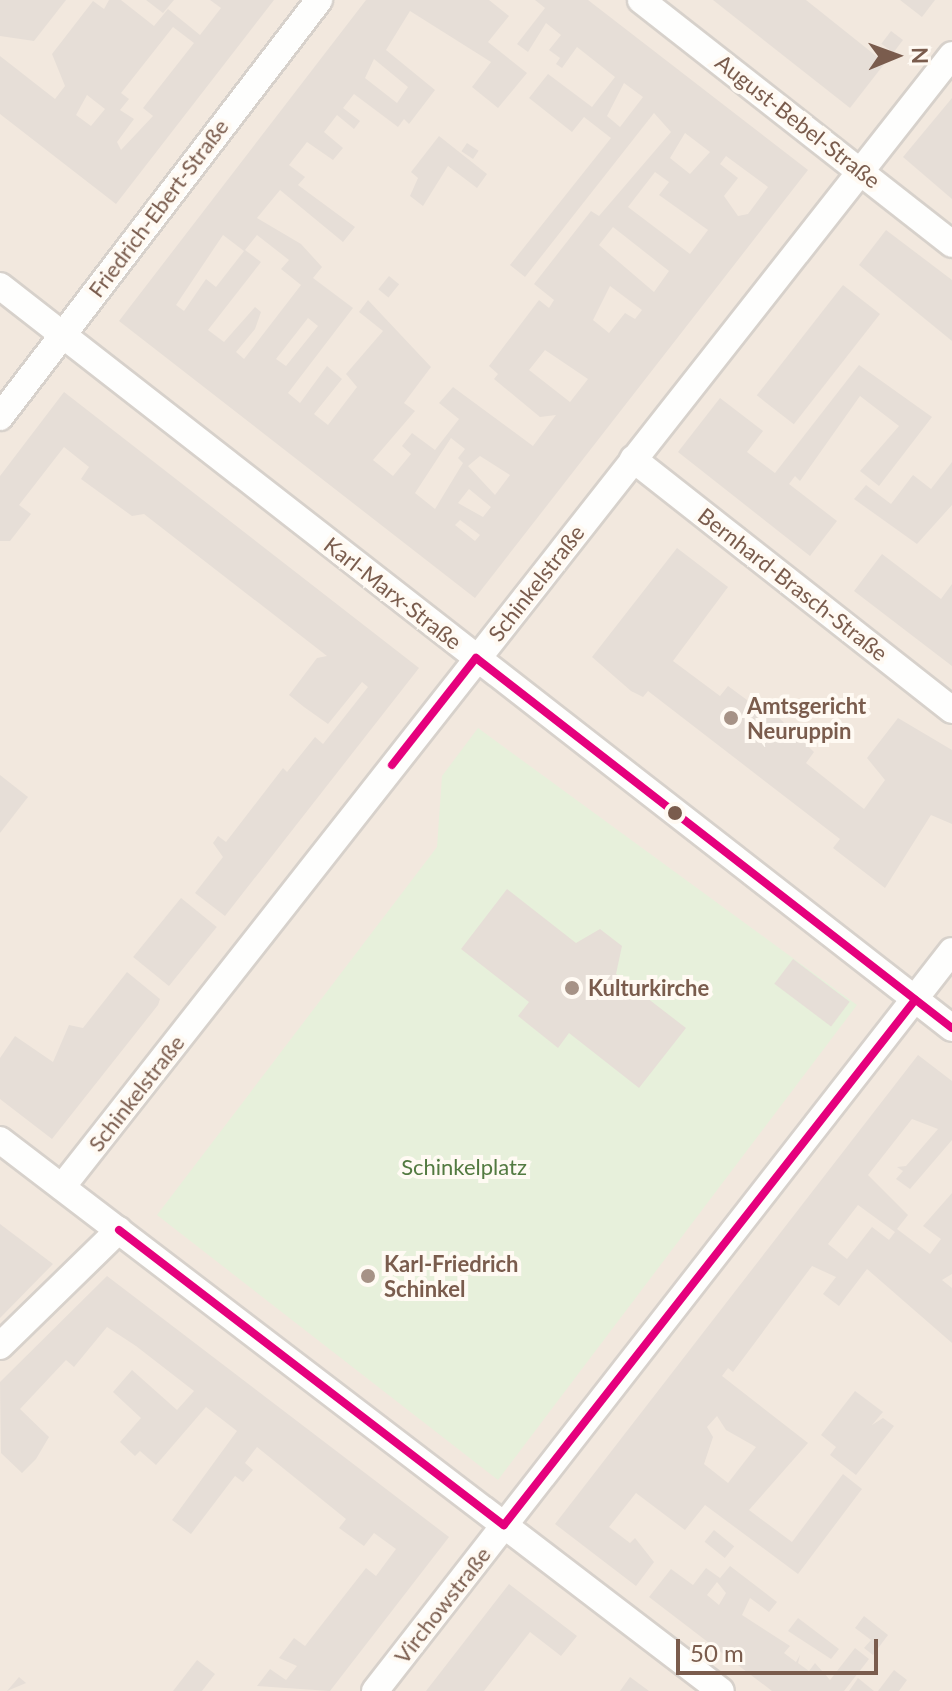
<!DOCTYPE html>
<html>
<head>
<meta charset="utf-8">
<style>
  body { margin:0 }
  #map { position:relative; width:952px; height:1691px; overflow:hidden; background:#f9f5f0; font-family:Lato,sans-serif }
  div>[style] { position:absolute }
  .residential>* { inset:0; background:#f2e8de; transform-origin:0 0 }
  .green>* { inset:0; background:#e7f0db }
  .building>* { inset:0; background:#e6ded7; transform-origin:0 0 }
  .roads { filter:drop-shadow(2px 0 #d7d1cb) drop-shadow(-2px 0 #d7d1cb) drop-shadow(0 2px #d7d1cb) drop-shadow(0 -2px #d7d1cb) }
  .street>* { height:26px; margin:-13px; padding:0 13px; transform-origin:13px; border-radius:13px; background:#fefefd }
  .bus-1>* { height:8px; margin:-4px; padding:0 4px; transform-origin:4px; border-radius:4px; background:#e5007d }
  .dots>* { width:22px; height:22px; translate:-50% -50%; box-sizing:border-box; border:4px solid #fffaf3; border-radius:50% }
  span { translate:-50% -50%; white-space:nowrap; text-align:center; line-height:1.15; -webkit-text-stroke:8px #fffaf3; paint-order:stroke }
  .street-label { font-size:22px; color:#7a5c4d }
  .poi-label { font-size:22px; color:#7a5c4d; font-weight:700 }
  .left { translate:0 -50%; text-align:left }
  .park-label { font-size:22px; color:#537a41 }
  .north { position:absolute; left:856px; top:16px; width:80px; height:80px; -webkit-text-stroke:6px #fffaf3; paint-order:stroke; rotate:89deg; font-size:22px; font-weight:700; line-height:32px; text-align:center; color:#7a5c4d }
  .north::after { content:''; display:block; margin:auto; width:28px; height:36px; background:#7a5c4d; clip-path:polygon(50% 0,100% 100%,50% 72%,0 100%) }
  .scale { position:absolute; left:676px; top:1639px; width:202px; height:36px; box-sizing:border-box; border:4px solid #7a5c4d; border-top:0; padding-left:10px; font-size:24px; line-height:28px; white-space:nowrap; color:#7a5c4d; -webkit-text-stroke:6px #fffaf3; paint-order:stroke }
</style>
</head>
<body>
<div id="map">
  <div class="residential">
    <div style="left:0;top:0;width:952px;height:1691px"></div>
  </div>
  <div class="green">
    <div style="clip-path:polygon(478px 728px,857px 1005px,498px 1480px,157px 1215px,437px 847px,442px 776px)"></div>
  </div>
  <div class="building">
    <div style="clip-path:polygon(0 0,66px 0,34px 41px,0 36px)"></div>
    <div style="clip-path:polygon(evenodd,109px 0,121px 0,154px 26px,168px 9px,200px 35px,221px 8px,210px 0,274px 0,116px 204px,0 114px,0 56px,55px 99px,65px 86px,52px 54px,93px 1px,104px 9px,109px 0,173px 27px,194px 43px,143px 108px,153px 116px,121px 150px,117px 142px,134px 119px,120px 110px,129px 99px,121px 93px,173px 27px,109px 0,87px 95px,105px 109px,91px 126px,76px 115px,87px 95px)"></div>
    <div style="clip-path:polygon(146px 0,174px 0,163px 13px)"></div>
    <div style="clip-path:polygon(evenodd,366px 0,489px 0,509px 16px,488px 42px,527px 73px,498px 108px,472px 87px,491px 62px,410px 11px,386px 50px,435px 90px,409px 124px,404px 119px,398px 127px,354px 94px,343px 108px,360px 121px,354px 129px,337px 115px,324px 132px,343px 148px,333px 160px,307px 142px,289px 165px,305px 177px,298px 185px,355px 227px,343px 242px,280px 190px,257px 218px,301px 244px,322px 267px,313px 278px,353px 308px,288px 393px,300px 403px,327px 366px,342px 379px,314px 414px,328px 425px,357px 387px,346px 374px,383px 331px,359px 312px,368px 300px,431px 367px,404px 403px,415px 411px,373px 460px,393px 476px,411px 454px,402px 446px,412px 433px,435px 450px,459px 419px,439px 403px,453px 387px,533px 446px,556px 415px,540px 417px,494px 379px,498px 374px,489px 366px,539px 300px,549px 308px,554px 300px,534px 284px,591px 211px,599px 216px,671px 132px,654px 113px,525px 277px,510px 265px,611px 138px,584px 117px,572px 132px,529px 98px,548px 74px,592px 107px,615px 77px,577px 47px,562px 68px,556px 64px,560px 58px,549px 50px,561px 35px,546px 23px,528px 52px,517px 44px,545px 8px,535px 0,588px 0,808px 170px,475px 598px,119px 321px,366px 0,374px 59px,408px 87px,397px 103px,365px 78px,374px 59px,366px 0,624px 83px,643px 97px,620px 127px,607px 116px,624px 83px,366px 0,685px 133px,710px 152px,690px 174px,670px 158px,685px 133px,366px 0,726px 156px,768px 187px,748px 214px,738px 216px,724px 196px,738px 178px,720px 164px,726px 156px,366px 0,655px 172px,669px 182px,659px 195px,708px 230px,690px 254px,628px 207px,655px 172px,366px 0,613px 227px,669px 271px,654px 292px,599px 245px,613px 227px,366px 0,223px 235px,244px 251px,216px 287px,206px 279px,184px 311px,176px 305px,223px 235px,366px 0,257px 235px,289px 260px,281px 269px,301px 285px,244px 359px,236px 352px,255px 329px,261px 312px,255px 307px,224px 342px,208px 330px,261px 262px,245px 250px,257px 235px,366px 0,610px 286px,642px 310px,635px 319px,625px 313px,609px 333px,593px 320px,610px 286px,366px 0,308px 318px,318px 326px,286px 366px,276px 359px,308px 318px,366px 0,545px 350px,588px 379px,570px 402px,529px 370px,545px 350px,366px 0,451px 438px,465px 449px,458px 458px,463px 463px,435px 509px,415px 493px,451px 438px,366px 0,480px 456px,510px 475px,495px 495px,468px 466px,480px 456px,366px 0,469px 489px,491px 507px,483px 517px,458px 503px,469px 489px,366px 0,460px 520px,480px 535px,475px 541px,455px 525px,460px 520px)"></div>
    <div style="clip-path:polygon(713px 0,806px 0,885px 63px,850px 108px)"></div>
    <div style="clip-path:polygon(900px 0,935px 0,922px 17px)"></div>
    <div style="left:891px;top:31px;width:15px;height:16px;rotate:37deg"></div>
    <div style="clip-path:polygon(952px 98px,952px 199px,903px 157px)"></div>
    <div style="clip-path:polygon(439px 136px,487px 174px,477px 188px,448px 166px,423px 206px,410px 196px,418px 178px,411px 172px)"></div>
    <div style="left:467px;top:143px;width:14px;height:10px;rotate:34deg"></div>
    <div style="clip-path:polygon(886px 230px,952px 280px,952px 341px,859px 265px)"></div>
    <div style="left:389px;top:276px;width:13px;height:17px;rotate:39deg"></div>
    <div style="left:843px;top:285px;width:47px;height:140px;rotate:38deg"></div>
    <div style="clip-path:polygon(859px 365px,932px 417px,879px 486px,860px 471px,899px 426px,860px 396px,800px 481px,795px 476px,789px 484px,837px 521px,810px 556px,678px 452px,720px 398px,763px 431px,747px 452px,775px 473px)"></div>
    <div style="clip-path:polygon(64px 392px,419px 668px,225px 916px,195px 893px,223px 857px,213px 843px,218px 836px,226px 842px,283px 768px,287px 772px,315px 737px,323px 744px,368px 687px,362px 682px,328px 724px,304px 707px,289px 695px,317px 658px,327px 656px,144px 514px,132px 516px,81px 479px,89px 467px,64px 447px,19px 505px,31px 514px,10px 541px,0 541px,0 476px)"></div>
    <div style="clip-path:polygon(952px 462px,952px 505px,917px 544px,854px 499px,866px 485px,891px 504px,913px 475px,931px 489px)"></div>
    <div style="clip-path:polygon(677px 548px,728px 587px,673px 661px,720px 696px,728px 686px,770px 717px,774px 713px,814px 752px,806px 763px,864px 809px,885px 780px,867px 758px,898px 718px,952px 750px,952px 824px,931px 815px,885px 888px,833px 848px,840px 839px,648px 691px,643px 697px,631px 691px,592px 657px)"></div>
    <div style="clip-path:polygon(882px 554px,941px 599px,952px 584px,952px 666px,854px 591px)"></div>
    <div style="clip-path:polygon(0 775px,28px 797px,0 833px)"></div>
    <div style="clip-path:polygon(507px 889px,576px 943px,600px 929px,622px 946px,616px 974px,686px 1028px,639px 1088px,569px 1033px,558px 1048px,518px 1016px,529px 1002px,461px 949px)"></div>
    <div style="left:181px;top:898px;width:46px;height:76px;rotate:39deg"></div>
    <div style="left:793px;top:959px;width:71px;height:31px;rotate:37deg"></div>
    <div style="clip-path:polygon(127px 972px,160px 999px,158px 1005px,52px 1139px,0 1099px,0 1058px,15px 1036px,53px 1062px,69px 1025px,83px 1028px)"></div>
    <div style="clip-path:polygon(evenodd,918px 1055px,952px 1081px,952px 1140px,910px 1189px,896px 1179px,903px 1171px,897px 1167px,906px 1166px,938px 1129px,912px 1119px,868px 1175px,908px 1215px,897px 1229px,930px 1254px,941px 1239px,923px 1226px,952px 1193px,952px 1274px,942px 1280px,952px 1288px,952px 1343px,867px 1269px,839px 1306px,823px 1294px,836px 1277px,812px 1266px,733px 1372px,728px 1368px,722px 1376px,808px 1443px,749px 1510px,792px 1542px,843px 1474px,862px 1489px,798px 1574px,705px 1505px,685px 1530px,636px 1493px,609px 1527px,630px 1543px,635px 1538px,654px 1562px,636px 1586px,555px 1524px,918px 1055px,858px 1205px,895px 1232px,889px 1240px,872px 1227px,847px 1259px,828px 1244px,858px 1205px,918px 1055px,717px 1416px,726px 1430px,756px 1447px,728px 1483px,704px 1464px,713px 1437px,707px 1427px,717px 1416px)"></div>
    <div style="clip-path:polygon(0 1224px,53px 1264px,0 1318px)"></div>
    <div style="clip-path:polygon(107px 1276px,449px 1537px,330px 1691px,257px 1686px,270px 1669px,286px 1680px,297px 1666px,279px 1658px,294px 1638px,305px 1646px,366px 1568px,376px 1576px,396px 1549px,374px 1533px,364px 1546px,339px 1528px,346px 1519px,257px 1447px,245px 1463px,253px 1470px,243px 1482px,235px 1476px,191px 1534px,172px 1520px,237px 1431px,206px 1407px,156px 1465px,140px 1451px,135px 1456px,120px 1442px,141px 1418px,113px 1392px,132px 1370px,177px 1410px,194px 1391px,136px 1346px,107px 1327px,74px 1367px,66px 1360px,20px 1409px,49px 1437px,36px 1459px,22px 1473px,1px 1453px,0 1382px)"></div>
    <div style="clip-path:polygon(855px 1391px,883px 1412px,872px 1425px,883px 1418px,894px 1426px,856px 1475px,830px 1455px,836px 1447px,821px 1435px)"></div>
    <div style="left:714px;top:1530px;width:26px;height:15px;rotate:39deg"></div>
    <div style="clip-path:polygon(evenodd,730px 1566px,777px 1602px,769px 1612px,750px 1598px,742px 1615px,790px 1646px,784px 1653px,796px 1662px,800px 1655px,798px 1663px,809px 1671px,815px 1663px,830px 1680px,855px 1648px,869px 1659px,844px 1691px,772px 1691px,649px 1597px,671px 1569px,693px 1585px,706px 1568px,720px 1578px,730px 1566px,717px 1582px,726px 1593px,719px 1605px,707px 1595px,717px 1582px)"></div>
    <div style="clip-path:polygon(509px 1584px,577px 1636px,561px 1656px,530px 1632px,484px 1691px,426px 1691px)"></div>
    <div style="clip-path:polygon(864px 1616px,888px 1635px,873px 1655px,864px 1648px,871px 1640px,855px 1628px)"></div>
    <div style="clip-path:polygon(798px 1618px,839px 1649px,831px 1659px,788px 1631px)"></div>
    <div style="clip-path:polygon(197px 1660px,215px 1674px,202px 1691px,173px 1691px)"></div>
    <div style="clip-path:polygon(894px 1670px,907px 1680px,899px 1691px,878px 1691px)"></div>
    <div style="clip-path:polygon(19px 1677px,26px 1683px,7px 1691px)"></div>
    <div style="clip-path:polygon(630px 1677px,649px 1691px,620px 1691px)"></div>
    <div style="clip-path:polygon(858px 1678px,874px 1691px,849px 1691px)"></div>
  </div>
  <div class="roads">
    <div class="street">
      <div style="left:641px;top:0;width:395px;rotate:38.1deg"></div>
      <div style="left:0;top:286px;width:1207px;rotate:37.93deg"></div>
      <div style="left:0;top:417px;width:525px;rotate:-52.58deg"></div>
      <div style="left:633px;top:459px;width:406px;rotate:38.2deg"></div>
      <div style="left:0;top:1140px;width:907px;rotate:37.39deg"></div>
      <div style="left:62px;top:1187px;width:1440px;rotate:-51.82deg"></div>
      <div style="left:0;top:1346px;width:166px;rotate:-44.3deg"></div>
      <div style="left:375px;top:1691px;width:938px;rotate:-52.06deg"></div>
    </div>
  </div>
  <div class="bus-1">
    <div style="left:392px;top:765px;width:136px;rotate:-51.9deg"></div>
    <div style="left:476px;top:658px;width:603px;rotate:37.86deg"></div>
    <div style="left:119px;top:1230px;width:485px;rotate:37.5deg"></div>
    <div style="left:504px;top:1525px;width:667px;rotate:-51.94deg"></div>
  </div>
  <div class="dots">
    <div style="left:731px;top:718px;background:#a69286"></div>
    <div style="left:675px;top:813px;background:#7a5c4d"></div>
    <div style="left:572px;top:988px;background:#a69286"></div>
    <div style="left:368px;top:1276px;background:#a69286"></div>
  </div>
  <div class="street-label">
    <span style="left:798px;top:121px;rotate:38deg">August-Bebel-Straße</span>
    <span style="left:158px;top:208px;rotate:-53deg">Friedrich-Ebert-Straße</span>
    <span style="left:536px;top:583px;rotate:-52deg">Schinkelstraße</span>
    <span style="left:793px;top:584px;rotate:38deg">Bernhard-Brasch-Straße</span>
    <span style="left:393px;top:593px;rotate:38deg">Karl-Marx-Straße</span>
    <span style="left:136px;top:1093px;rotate:-52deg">Schinkelstraße</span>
    <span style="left:442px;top:1605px;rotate:-52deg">Virchowstraße</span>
  </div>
  <div class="poi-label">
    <span class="left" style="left:747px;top:718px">Amtsgericht<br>Neuruppin</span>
    <span class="left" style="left:588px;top:988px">Kulturkirche</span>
    <span class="left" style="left:384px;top:1276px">Karl-Friedrich<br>Schinkel</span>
  </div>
  <div class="park-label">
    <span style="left:464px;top:1167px">Schinkelplatz</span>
  </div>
  <div class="north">N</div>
  <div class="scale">50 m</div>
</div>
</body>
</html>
